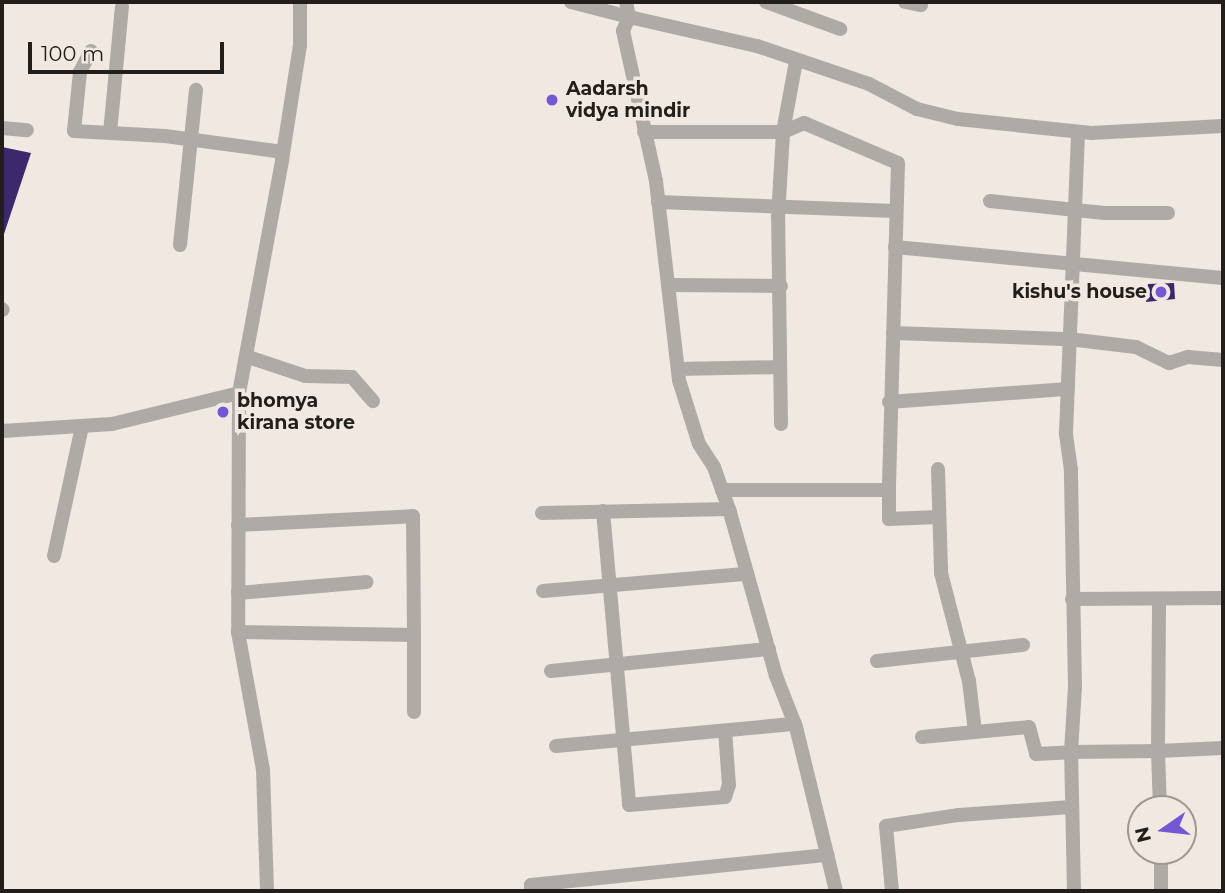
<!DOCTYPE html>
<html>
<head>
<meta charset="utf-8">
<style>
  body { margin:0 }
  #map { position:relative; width:1225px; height:893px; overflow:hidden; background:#f1e8e1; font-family:Montserrat,sans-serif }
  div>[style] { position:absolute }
  .building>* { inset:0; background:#3d286d }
  .minor>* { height:14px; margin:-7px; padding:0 7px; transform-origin:7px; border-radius:7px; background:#aeaba7 }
  .dots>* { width:19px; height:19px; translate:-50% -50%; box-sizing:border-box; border:4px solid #f1e8e1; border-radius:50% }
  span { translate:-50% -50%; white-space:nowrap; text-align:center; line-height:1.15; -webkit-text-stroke:7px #f1e8e1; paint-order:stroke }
  .poi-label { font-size:19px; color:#211e1c; font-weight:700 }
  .left { translate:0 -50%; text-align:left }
  .right { translate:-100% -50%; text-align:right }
  .frame { position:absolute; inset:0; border:4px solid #211e1c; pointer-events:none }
  .north { position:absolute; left:1127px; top:795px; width:70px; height:70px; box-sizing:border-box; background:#f1e8e1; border:2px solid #9e9792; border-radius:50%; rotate:256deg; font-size:19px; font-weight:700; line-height:28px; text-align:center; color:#211e1c }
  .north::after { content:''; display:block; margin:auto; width:24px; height:32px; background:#7059d3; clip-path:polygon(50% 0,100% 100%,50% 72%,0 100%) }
  .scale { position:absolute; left:28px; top:42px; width:196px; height:32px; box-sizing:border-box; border:4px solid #211e1c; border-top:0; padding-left:9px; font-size:21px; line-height:24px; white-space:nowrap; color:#211e1c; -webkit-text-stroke:5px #f1e8e1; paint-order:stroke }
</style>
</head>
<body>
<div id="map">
  <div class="building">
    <div style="clip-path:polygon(2px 147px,31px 153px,4px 234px,2px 234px)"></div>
    <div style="clip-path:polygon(1174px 283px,1175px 299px,1146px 302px,1148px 284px)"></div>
  </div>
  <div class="minor">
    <div style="left:571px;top:2px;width:60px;rotate:14.5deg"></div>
    <div style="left:629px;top:17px;width:15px;rotate:-101deg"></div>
    <div style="left:766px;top:2px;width:79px;rotate:20deg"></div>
    <div style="left:905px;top:2px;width:16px;rotate:11deg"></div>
    <div style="left:921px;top:5px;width:3px;rotate:-90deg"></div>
    <div style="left:91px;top:51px;width:24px;rotate:118deg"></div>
    <div style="left:80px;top:72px;width:59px;rotate:95.8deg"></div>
    <div style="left:74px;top:131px;width:91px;rotate:3.1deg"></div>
    <div style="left:165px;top:136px;width:119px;rotate:7.7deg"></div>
    <div style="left:2px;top:128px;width:25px;rotate:5deg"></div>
    <div style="left:644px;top:132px;width:139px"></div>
    <div style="left:783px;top:132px;width:23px;rotate:-23deg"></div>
    <div style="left:804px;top:123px;width:102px;rotate:23.1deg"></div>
    <div style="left:898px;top:163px;width:327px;rotate:91.6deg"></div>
    <div style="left:889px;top:490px;width:167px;rotate:180deg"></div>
    <div style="left:110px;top:133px;width:127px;rotate:-84.6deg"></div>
    <div style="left:990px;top:201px;width:115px;rotate:6deg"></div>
    <div style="left:1104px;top:213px;width:64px"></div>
    <div style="left:658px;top:202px;width:237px;rotate:2.2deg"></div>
    <div style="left:180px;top:245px;width:156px;rotate:-84.1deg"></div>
    <div style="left:895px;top:247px;width:329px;rotate:5.4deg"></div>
    <div style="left:670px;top:285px;width:111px;rotate:0.5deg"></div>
    <div style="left:2px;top:309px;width:1px;rotate:45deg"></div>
    <div style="left:893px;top:333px;width:176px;rotate:2deg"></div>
    <div style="left:1069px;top:339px;width:67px;rotate:6.8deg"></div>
    <div style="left:1136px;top:347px;width:37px;rotate:26deg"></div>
    <div style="left:1169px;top:363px;width:20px;rotate:-18deg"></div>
    <div style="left:1188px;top:357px;width:35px;rotate:5deg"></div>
    <div style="left:248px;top:357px;width:60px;rotate:18.4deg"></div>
    <div style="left:305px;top:376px;width:47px;rotate:1.2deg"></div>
    <div style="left:352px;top:377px;width:32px;rotate:49deg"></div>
    <div style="left:678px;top:369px;width:102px;rotate:-1.1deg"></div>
    <div style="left:239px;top:393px;width:239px;rotate:90.2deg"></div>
    <div style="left:238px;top:632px;width:140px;rotate:79.7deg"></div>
    <div style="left:263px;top:770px;width:121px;rotate:88.1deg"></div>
    <div style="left:889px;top:402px;width:179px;rotate:-4.2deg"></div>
    <div style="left:781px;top:424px;width:207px;rotate:-90.8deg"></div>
    <div style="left:778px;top:217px;width:85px;rotate:-86.6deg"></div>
    <div style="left:783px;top:132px;width:72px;rotate:-79.6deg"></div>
    <div style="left:2px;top:431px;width:110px;rotate:-3.6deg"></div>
    <div style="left:112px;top:424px;width:131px;rotate:-13.7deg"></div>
    <div style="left:239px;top:393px;width:237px;rotate:-79.5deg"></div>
    <div style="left:282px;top:160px;width:116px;rotate:-81.1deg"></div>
    <div style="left:300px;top:45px;width:43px;rotate:-90deg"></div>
    <div style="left:938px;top:469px;width:104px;rotate:88.3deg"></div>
    <div style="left:941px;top:573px;width:112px;rotate:75.5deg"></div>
    <div style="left:969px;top:681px;width:50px;rotate:83.2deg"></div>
    <div style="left:889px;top:490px;width:29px;rotate:90deg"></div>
    <div style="left:889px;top:519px;width:50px;rotate:-2.3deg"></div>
    <div style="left:603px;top:511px;width:295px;rotate:84.9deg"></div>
    <div style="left:629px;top:805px;width:96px;rotate:-4.8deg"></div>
    <div style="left:725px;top:797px;width:13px;rotate:-72deg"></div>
    <div style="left:729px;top:785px;width:54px;rotate:-94.2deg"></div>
    <div style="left:542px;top:513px;width:187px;rotate:-1.2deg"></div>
    <div style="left:238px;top:525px;width:175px;rotate:-2.9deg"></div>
    <div style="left:413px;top:516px;width:119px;rotate:89.5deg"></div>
    <div style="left:414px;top:635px;width:176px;rotate:-179deg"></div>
    <div style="left:54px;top:556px;width:133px;rotate:-77.8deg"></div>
    <div style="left:543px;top:591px;width:205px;rotate:-4.8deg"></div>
    <div style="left:238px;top:593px;width:129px;rotate:-4.9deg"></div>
    <div style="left:1072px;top:599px;width:151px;rotate:-0.4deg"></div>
    <div style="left:414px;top:635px;width:77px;rotate:90deg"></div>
    <div style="left:877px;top:661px;width:147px;rotate:-6.3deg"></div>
    <div style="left:551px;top:671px;width:219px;rotate:-5.8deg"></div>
    <div style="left:922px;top:737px;width:107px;rotate:-5.3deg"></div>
    <div style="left:1029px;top:727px;width:28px;rotate:75deg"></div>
    <div style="left:1036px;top:754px;width:35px;rotate:-3deg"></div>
    <div style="left:1071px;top:752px;width:66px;rotate:-86.5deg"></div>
    <div style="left:1075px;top:686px;width:216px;rotate:-91.1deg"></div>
    <div style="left:1071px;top:470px;width:37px;rotate:-98deg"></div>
    <div style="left:1066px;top:433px;width:301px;rotate:-87.7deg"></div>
    <div style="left:556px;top:746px;width:240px;rotate:-5.3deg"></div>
    <div style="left:1160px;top:809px;width:58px;rotate:-92deg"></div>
    <div style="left:1158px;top:751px;width:65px;rotate:-2.6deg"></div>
    <div style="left:1161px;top:851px;width:40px;rotate:90deg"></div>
    <div style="left:531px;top:891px;width:6px;rotate:-90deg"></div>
    <div style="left:531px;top:885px;width:298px;rotate:-5.8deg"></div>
    <div style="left:836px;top:891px;width:169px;rotate:-103.7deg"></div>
    <div style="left:796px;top:727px;width:55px;rotate:-111.4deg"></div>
    <div style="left:776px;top:676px;width:170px;rotate:-105.7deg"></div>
    <div style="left:730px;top:512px;width:48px;rotate:-109.6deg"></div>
    <div style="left:714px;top:467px;width:27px;rotate:-123deg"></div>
    <div style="left:699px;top:444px;width:67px;rotate:-107.4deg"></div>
    <div style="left:679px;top:380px;width:200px;rotate:-96.6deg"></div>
    <div style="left:656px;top:181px;width:154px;rotate:-102.4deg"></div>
    <div style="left:623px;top:31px;width:15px;rotate:-67deg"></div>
    <div style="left:629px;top:17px;width:131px;rotate:12.8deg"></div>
    <div style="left:757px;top:46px;width:118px;rotate:18.7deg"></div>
    <div style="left:869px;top:84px;width:54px;rotate:27.5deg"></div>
    <div style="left:917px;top:109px;width:42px;rotate:13.7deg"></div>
    <div style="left:958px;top:119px;width:134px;rotate:6deg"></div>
    <div style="left:1091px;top:133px;width:132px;rotate:-3deg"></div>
    <div style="left:892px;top:891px;width:65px;rotate:-95.3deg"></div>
    <div style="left:886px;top:826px;width:74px;rotate:-8.6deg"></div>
    <div style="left:959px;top:815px;width:112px;rotate:-4.1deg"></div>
    <div style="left:1074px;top:891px;width:139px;rotate:-91.2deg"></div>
    <div style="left:1071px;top:752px;width:87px;rotate:-0.7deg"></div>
    <div style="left:1158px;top:751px;width:152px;rotate:-89.6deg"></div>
  </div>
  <div class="dots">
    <div style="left:552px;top:100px;background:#7059d3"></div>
    <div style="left:1161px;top:292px;background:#7059d3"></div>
    <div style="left:223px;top:412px;background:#7059d3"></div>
  </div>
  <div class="poi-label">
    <span class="left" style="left:566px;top:100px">Aadarsh<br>vidya mindir</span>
    <span class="right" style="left:1147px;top:292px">kishu's house</span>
    <span class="left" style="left:237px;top:412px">bhomya<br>kirana store</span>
  </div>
  <div class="frame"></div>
  <div class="north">N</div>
  <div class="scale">100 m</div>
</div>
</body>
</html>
